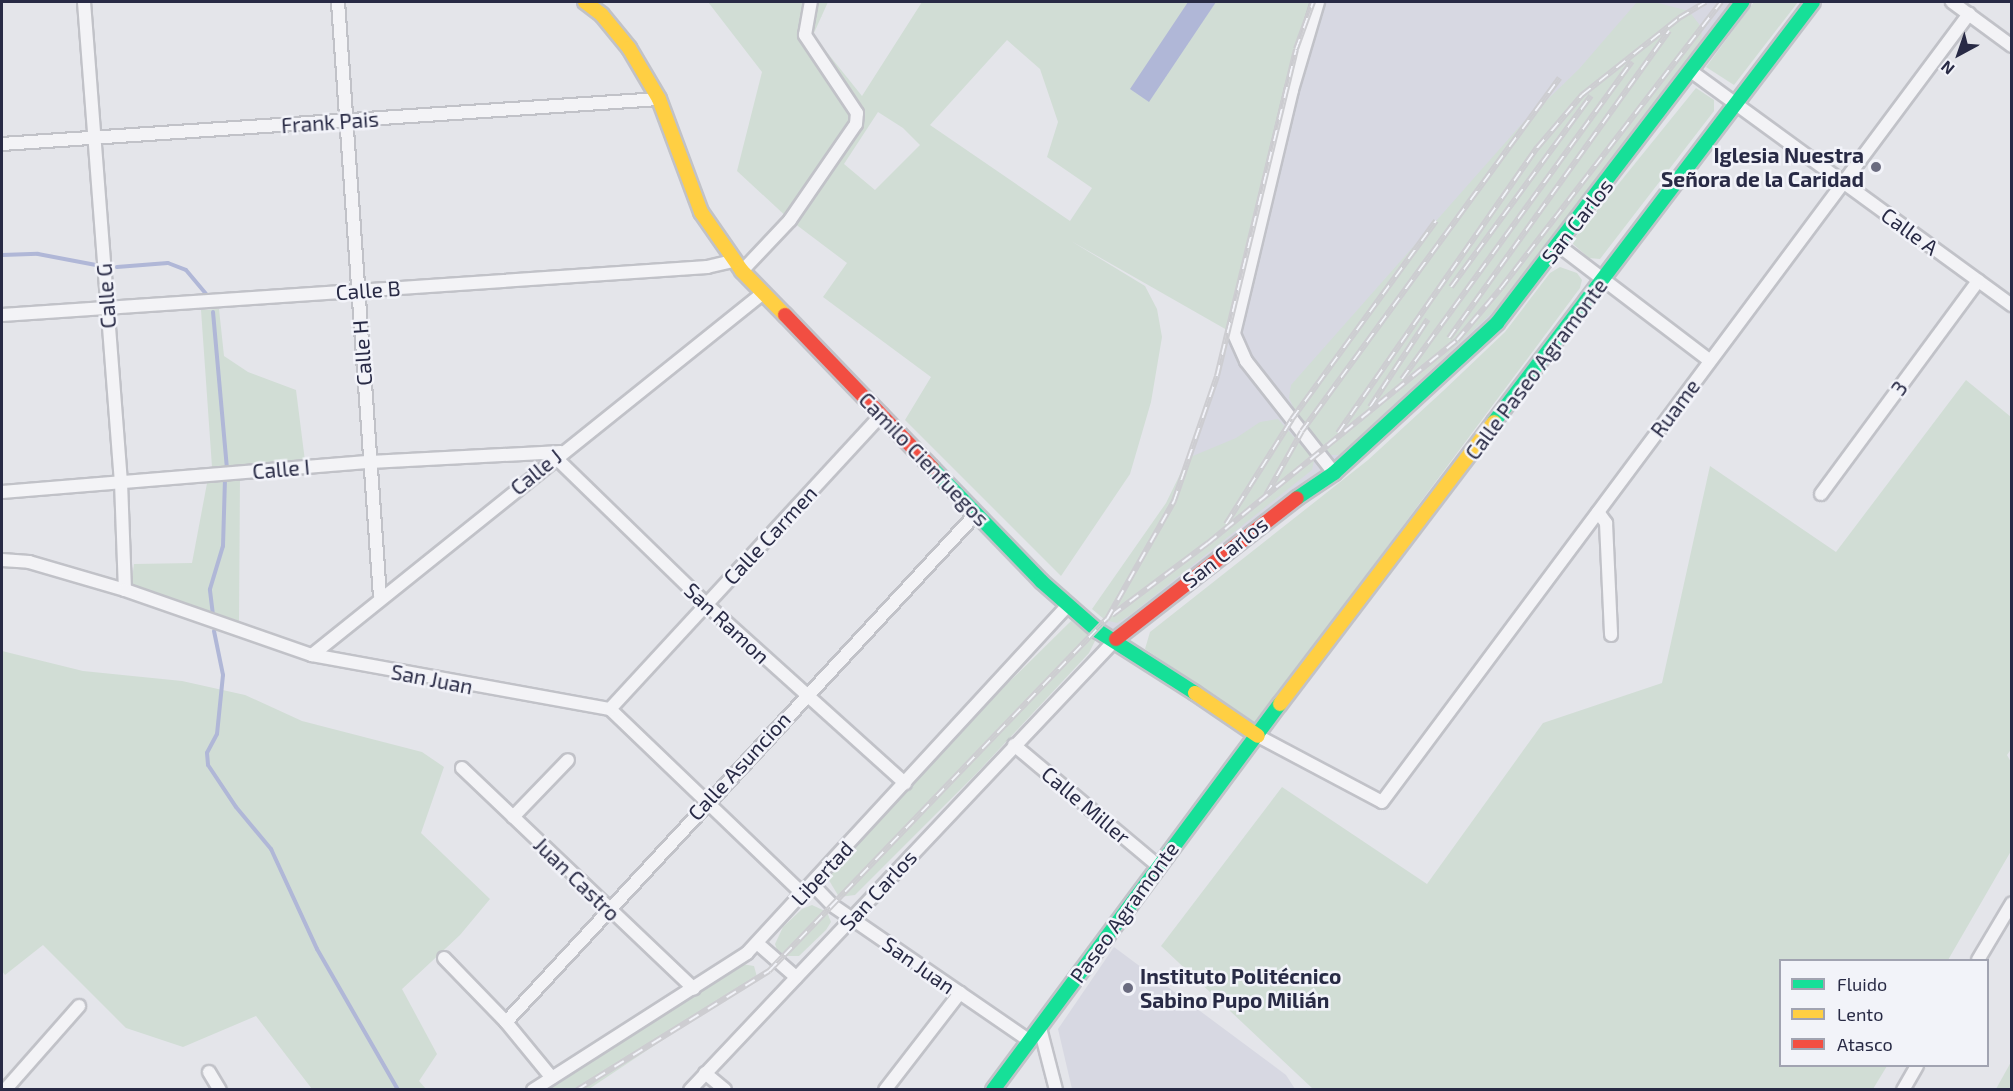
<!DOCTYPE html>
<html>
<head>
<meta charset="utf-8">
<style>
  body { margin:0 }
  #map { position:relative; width:2013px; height:1091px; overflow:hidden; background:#e4e5ea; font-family:"Exo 2",sans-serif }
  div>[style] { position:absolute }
  .built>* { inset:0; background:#d7d8e2 }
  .green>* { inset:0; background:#d1ddd5 }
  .water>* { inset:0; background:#b0b7d7 }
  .stream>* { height:4px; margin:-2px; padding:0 2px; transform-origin:2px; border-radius:2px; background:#b0b7d7 }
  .roads { filter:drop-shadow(2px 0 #c1c2c8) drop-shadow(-2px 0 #c1c2c8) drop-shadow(0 2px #c1c2c8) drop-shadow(0 -2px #c1c2c8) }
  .street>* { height:12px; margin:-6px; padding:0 6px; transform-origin:6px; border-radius:6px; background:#f3f3f6 }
  .fast>* { height:14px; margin:-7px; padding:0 7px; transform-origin:7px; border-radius:7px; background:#16e098 }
  .slow>* { height:14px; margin:-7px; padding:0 7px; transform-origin:7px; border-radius:7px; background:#ffcf43 }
  .jam>* { height:14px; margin:-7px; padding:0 7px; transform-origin:7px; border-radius:7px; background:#f24e42 }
  .rail>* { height:6px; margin-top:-3px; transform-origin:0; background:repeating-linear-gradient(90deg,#f2f3f9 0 11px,#cdcdd1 0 22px); box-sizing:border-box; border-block:2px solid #cdcdd1 }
  .dots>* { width:16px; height:16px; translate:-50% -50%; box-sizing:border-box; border:3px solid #f2f3f9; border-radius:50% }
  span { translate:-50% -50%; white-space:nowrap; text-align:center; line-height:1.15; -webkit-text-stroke:5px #f2f3f9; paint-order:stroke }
  .street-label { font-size:21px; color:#282a45 }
  .poi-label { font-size:21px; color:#282a45; font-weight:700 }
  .right { translate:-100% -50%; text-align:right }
  .left { translate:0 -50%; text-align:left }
  .frame { position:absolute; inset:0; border:3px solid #282a45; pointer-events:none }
  .legend { position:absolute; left:1779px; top:959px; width:210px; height:108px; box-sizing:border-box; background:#f2f3f9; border:2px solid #a1a3b1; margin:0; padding:8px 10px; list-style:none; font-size:18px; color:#282a45 }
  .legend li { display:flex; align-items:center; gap:12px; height:30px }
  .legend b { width:30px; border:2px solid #a1a3b1 }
  .north { position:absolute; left:1929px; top:24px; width:60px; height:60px; -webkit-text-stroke:4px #f2f3f9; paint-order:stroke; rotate:220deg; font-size:16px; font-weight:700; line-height:24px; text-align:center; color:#282a45 }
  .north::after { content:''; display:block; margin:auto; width:21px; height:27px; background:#282a45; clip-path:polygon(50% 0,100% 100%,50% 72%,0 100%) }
</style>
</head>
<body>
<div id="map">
  <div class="built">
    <div style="clip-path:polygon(1313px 2px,1742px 2px,1497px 323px,1357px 454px,1116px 639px,1098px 631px,1174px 501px,1217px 376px,1296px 49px)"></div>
    <div style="clip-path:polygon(1114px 947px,1286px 1075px,1295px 1089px,1072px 1089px,1058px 1029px)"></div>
  </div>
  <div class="green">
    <div style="clip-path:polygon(evenodd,708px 2px,828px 2px,813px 35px,862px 96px,922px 2px,1313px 2px,1296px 49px,1234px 334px,1071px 241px,1145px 286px,1157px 309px,1162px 337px,1151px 402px,1130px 474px,1061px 576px,905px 420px,931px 377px,823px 297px,847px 263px,790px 220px,737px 171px,762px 72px,708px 2px,1007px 40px,1040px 69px,1058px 122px,1047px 157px,1092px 188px,1070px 221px,930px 125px,1007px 40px,708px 2px,878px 112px,903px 128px,920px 145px,875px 190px,844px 164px,878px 112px)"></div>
    <div style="clip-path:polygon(1637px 2px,1654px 2px,1689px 11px,1702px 28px,1701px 45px,1498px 307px,1340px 455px,1328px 455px,1299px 419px,1289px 398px,1291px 385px,1520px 126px,1579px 69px)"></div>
    <div style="clip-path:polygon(1754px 2px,1798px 2px,1734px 85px,1706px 67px)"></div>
    <div style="clip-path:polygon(1696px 88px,1714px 100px,1714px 111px,1600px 259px,1589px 258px,1573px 244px,1574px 239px)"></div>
    <div style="clip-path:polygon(1560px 267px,1577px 273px,1582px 280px,1580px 288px,1256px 723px,1145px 649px,1150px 632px,1368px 460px,1443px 391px,1505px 332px,1550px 273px)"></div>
    <div style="clip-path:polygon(219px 309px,224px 356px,248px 372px,296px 390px,305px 461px,212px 467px,201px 310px)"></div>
    <div style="clip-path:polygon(1966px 380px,2011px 417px,2012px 748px,2007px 755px,2012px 764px,2011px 851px,1948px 960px,1780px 960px,1780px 1066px,1887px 1066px,1873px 1089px,1313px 1089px,1161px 946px,1282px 787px,1427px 884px,1543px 723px,1662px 683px,1710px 466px,1836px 552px)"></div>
    <div style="clip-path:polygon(1278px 419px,1314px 460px,1312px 470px,1130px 615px,1117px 623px,1105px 620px,1092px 609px,1166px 503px,1188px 458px,1236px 438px,1260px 422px)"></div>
    <div style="clip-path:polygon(240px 476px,239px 621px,131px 586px,134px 564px,192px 563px,208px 478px)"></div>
    <div style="clip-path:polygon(1071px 621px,1096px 639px,1089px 653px,976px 774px,855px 895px,839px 897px,827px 877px,1007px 684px)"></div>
    <div style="clip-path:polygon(2px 651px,83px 671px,182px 681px,245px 695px,302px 721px,422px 752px,444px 767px,421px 833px,490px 899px,460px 935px,402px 989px,437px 1054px,419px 1081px,426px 1089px,312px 1089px,256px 1016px,183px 1047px,126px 1028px,43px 945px,5px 975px,2px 971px)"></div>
    <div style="clip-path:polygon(812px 905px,827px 912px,831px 922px,826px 930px,799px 956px,779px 956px,775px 944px,783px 927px,802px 909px)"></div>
    <div style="clip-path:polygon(742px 964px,754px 966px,757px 977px,589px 1089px,541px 1090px)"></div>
    <div style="clip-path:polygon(2011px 1062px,2011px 1089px,1996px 1089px)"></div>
  </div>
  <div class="water">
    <div style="clip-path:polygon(1188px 2px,1216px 2px,1149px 102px,1130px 89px)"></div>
  </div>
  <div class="stream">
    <div style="left:2px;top:255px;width:36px;rotate:-2deg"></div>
    <div style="left:38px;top:254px;width:59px;rotate:10.7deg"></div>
    <div style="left:117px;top:267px;width:51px;rotate:-4.5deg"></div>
    <div style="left:168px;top:263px;width:19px;rotate:21deg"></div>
    <div style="left:186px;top:270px;width:31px;rotate:50deg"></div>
    <div style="left:213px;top:312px;width:158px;rotate:84.9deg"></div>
    <div style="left:213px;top:615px;width:26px;rotate:-97deg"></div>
    <div style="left:210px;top:589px;width:45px;rotate:-73.2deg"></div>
    <div style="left:223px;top:546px;width:66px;rotate:-88.3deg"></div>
    <div style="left:214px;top:631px;width:45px;rotate:78.4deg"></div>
    <div style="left:223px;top:675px;width:59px;rotate:95.8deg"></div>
    <div style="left:217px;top:734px;width:21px;rotate:118deg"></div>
    <div style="left:207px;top:753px;width:12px;rotate:85deg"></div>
    <div style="left:208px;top:765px;width:50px;rotate:56.3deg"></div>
    <div style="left:236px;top:807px;width:55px;rotate:50.2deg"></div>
    <div style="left:271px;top:849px;width:110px;rotate:65.3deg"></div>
    <div style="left:317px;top:949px;width:163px;rotate:60.1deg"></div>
  </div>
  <div class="roads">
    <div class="street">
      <div style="left:84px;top:2px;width:481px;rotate:85.6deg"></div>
      <div style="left:121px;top:482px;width:108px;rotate:87.9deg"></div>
      <div style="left:338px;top:2px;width:595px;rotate:85.96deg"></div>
      <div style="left:1318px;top:2px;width:92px;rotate:106.5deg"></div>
      <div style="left:1292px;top:90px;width:251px;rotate:103.4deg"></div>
      <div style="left:1234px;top:334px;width:30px;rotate:66deg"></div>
      <div style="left:1246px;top:361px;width:142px;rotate:51.8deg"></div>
      <div style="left:1952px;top:2px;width:74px;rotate:36.3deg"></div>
      <div style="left:1692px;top:72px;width:396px;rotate:36.1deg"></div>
      <div style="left:2px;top:144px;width:659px;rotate:-3.92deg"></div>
      <div style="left:1558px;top:245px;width:191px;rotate:37.3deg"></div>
      <div style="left:742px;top:271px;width:70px;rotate:-46.7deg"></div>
      <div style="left:790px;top:220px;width:116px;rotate:-55.5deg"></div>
      <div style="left:856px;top:124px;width:11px;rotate:-85deg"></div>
      <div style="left:857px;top:113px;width:94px;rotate:-123.7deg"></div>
      <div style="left:805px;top:35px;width:34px;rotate:-80deg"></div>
      <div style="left:2px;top:315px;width:707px;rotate:-3.89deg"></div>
      <div style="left:707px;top:267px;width:28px;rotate:-13deg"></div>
      <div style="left:555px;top:457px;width:211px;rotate:44.2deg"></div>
      <div style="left:706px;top:604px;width:268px;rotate:42deg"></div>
      <div style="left:2px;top:492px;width:369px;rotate:-4.7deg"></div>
      <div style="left:370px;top:462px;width:191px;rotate:-3deg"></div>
      <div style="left:1821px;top:494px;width:265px;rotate:-53.6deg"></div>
      <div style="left:1598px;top:512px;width:14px;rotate:54deg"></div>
      <div style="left:1606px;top:523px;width:112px;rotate:87.4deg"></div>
      <div style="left:2px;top:560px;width:27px;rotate:4deg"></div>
      <div style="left:29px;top:562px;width:100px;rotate:16.3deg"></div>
      <div style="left:125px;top:590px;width:198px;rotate:19.2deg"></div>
      <div style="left:312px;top:655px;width:303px;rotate:10.3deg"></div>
      <div style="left:610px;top:709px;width:267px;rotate:43.8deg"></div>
      <div style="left:312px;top:655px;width:578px;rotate:-38.75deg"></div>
      <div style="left:610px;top:709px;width:401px;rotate:-47.3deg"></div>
      <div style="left:1258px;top:736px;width:140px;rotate:28deg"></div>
      <div style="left:1382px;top:802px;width:983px;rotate:-53.32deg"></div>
      <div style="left:1014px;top:745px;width:188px;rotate:40deg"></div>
      <div style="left:462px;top:768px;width:320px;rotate:43.6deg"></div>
      <div style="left:513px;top:817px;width:79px;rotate:-46deg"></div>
      <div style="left:812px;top:884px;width:29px;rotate:46deg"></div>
      <div style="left:832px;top:905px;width:240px;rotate:34.5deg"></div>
      <div style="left:757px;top:943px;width:52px;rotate:41.1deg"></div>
      <div style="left:444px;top:958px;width:89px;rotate:45.9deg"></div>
      <div style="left:506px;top:1022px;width:72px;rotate:50.6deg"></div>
      <div style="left:1978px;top:960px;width:66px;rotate:-59.2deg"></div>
      <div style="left:506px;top:1022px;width:692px;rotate:-47.23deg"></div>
      <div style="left:1040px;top:1028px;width:64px;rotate:75.5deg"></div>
      <div style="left:209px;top:1072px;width:21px;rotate:59deg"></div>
      <div style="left:705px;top:1073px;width:26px;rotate:40deg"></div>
      <div style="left:5px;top:1090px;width:112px;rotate:-48.6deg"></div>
      <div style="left:533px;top:1090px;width:254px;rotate:-32.6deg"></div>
      <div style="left:747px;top:953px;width:473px;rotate:-47.3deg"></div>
      <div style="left:690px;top:1090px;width:620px;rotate:-46.63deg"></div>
      <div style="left:885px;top:1090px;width:123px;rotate:-52.3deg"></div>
      <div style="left:1903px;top:1090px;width:28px;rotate:-60deg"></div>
    </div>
    <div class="fast">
      <div style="left:1494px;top:422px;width:527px;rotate:-52.78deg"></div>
      <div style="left:932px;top:468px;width:157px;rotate:46deg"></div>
      <div style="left:1041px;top:581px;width:76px;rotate:41.3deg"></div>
      <div style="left:1098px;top:631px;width:115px;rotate:32.6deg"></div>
      <div style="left:1297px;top:498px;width:45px;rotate:-34deg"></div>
      <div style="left:1334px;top:473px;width:222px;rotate:-42.6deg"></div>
      <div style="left:1497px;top:323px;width:404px;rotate:-52.6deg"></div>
      <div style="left:993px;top:1090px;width:481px;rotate:-53.4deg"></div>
    </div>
    <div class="slow">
      <div style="left:585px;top:2px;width:21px;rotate:37deg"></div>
      <div style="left:602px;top:15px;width:43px;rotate:50.7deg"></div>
      <div style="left:629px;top:48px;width:59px;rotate:59.5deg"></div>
      <div style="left:659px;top:99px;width:121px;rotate:69.6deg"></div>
      <div style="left:701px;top:212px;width:72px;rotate:55.2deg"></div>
      <div style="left:742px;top:271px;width:62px;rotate:45.7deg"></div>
      <div style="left:1195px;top:693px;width:76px;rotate:34.3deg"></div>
      <div style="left:1280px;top:704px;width:354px;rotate:-52.8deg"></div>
    </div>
    <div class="jam">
      <div style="left:785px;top:315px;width:212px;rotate:46.1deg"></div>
      <div style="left:1116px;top:639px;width:229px;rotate:-37.9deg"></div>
    </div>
  </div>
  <div class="rail">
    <div style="left:1451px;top:287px;width:237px;rotate:-53.8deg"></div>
    <div style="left:1449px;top:338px;width:378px;rotate:-54.4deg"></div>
    <div style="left:1402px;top:379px;width:392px;rotate:-54.1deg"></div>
    <div style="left:1370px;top:407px;width:105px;rotate:-56.6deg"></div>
    <div style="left:1338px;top:433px;width:348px;rotate:-55.1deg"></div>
    <div style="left:1537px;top:148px;width:70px;rotate:-49.7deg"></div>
    <div style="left:1582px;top:95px;width:124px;rotate:-38.4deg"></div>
    <div style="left:1679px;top:18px;width:31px;rotate:-31deg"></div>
    <div style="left:1266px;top:495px;width:73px;rotate:-60.6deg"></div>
    <div style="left:1302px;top:431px;width:437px;rotate:-53.9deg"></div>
    <div style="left:1226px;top:524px;width:124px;rotate:-57.8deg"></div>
    <div style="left:1292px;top:419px;width:245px;rotate:-54deg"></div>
    <div style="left:1112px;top:615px;width:120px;rotate:-36.9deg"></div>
    <div style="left:1208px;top:543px;width:321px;rotate:-39.2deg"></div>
    <div style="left:1457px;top:340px;width:68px;rotate:-49.8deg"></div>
    <div style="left:1501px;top:288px;width:361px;rotate:-52.4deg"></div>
    <div style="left:577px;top:1090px;width:226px;rotate:-31.8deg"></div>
    <div style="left:769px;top:971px;width:488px;rotate:-46.2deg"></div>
    <div style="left:1107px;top:619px;width:136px;rotate:-60.4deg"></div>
    <div style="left:1174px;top:501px;width:132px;rotate:-71deg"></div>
    <div style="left:1217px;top:376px;width:336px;rotate:-76.4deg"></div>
    <div style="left:1296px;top:49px;width:50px;rotate:-70.1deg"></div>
  </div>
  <div class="dots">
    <div style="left:1876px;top:167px;background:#6a6b7f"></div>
    <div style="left:1128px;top:988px;background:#6a6b7f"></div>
  </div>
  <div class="street-label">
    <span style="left:330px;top:122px;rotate:-4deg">Frank Pais</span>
    <span style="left:1577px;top:221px;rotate:-52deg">San Carlos</span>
    <span style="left:1910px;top:231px;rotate:36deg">Calle A</span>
    <span style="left:368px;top:290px;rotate:-4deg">Calle B</span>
    <span style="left:106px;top:296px;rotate:-94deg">Calle G</span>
    <span style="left:362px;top:353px;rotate:-94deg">Calle H</span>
    <span style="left:1536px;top:369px;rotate:-53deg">Calle Paseo Agramonte</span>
    <span style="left:1899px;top:388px;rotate:-54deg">3</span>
    <span style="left:1675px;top:408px;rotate:-53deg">Ruame</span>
    <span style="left:924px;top:459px;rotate:46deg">Camilo Cienfuegos</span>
    <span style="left:281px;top:469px;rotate:-5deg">Calle I</span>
    <span style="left:536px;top:472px;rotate:-39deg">Calle J</span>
    <span style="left:770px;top:535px;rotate:-47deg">Calle Carmen</span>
    <span style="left:1225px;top:552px;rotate:-38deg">San Carlos</span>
    <span style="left:727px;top:623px;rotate:43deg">San Ramon</span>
    <span style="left:432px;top:679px;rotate:11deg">San Juan</span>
    <span style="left:739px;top:766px;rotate:-47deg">Calle Asuncion</span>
    <span style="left:1086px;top:805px;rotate:40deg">Calle Miller</span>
    <span style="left:822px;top:873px;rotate:-47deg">Libertad</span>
    <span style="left:577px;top:879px;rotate:44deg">Juan Castro</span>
    <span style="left:878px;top:890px;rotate:-47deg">San Carlos</span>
    <span style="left:1124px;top:912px;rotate:-54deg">Paseo Agramonte</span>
    <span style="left:919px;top:965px;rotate:35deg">San Juan</span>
  </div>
  <div class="poi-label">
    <span class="right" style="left:1864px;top:167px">Iglesia Nuestra<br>Señora de la Caridad</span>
    <span class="left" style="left:1140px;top:988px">Instituto Politécnico<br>Sabino Pupo Milián</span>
  </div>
  <div class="frame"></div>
  <ul class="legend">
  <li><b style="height:8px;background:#16e098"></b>Fluido</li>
  <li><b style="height:8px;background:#ffcf43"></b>Lento</li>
  <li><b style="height:8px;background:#f24e42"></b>Atasco</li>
  </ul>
  <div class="north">N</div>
</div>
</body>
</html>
